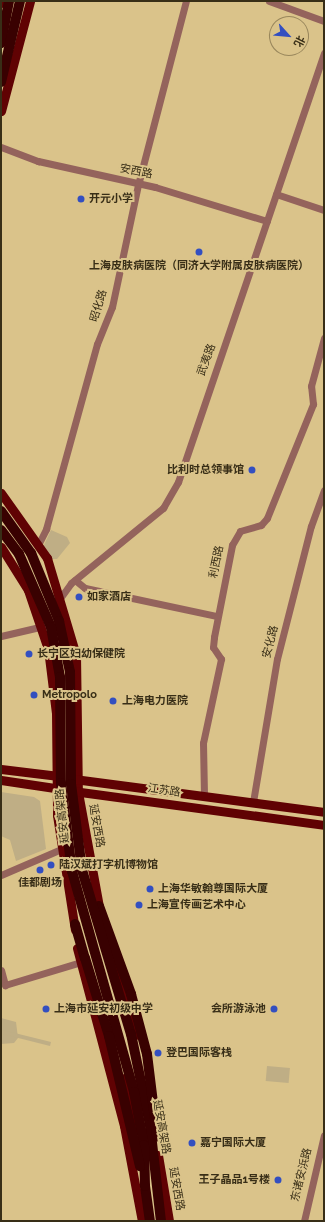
<!DOCTYPE html>
<html>
<head>
<meta charset="utf-8">
<style>
  body { margin:0 }
  #map { position:relative; width:325px; height:1222px; overflow:hidden; background:#dac38a; font-family:Raleway,"Noto Sans SC",sans-serif }
  div>[style] { position:absolute }
  .green>* { inset:0; background:#bfae85; transform-origin:0 0 }
  .water>* { inset:0; background:#8297cf }
  .round { border-radius:50% }
  .minor>* { height:7px; margin:-3.5px; padding:0 3.5px; transform-origin:3.5px; border-radius:3.5px; background:#94635c }
  .major>* { height:9px; margin:-4.5px; padding:0 4.5px; transform-origin:4.5px; border-radius:4.5px; background:#600203 }
  .highway>* { height:10px; margin:-5px; padding:0 5px; transform-origin:5px; border-radius:5px; background:#390101 }
  .highway-bridge>* { height:10px; margin:-5px; padding:0 5px; transform-origin:5px; border-radius:5px; background:#390101 }
  .dots>* { width:11px; height:11px; translate:-50% -50%; box-sizing:border-box; border:2px solid #dac38a; border-radius:50% }
  span { translate:-50% -50%; white-space:nowrap; text-align:center; line-height:1.15; -webkit-text-stroke:4px #dac38a; paint-order:stroke }
  .street-label { font-size:11px; color:#382e17 }
  .poi-label { font-size:11px; color:#382e17; font-weight:700 }
  .left { translate:0 -50%; text-align:left }
  .right { translate:-100% -50%; text-align:right }
  .frame { position:absolute; inset:0; border:2px solid #382e17; pointer-events:none }
  .north { position:absolute; left:269px; top:16px; width:40px; height:40px; box-sizing:border-box; background:#dac38a; border:1px solid #99875c; border-radius:50%; rotate:117deg; font-size:11px; font-weight:700; line-height:16px; text-align:center; color:#382e17 }
  .north::after { content:''; display:block; margin:auto; width:14px; height:18px; background:#334fc0; clip-path:polygon(50% 0,100% 100%,50% 72%,0 100%) }
</style>
</head>
<body>
<div id="map">
  <div class="green">
    <div style="clip-path:polygon(51px 530px,67px 537px,70px 543px,57px 559px,52px 559px,43px 547px)"></div>
    <div style="clip-path:polygon(1px 792px,34px 797px,40px 801px,46px 849px,16px 861px,10px 840px,1px 836px)"></div>
    <div style="clip-path:polygon(1px 1018px,16px 1022px,18px 1038px,14px 1043px,1px 1044px)"></div>
    <div style="left:51px;top:1042px;width:4px;height:50px;rotate:104deg"></div>
    <div style="left:267px;top:1066px;width:23px;height:15px;rotate:5deg"></div>
  </div>
  <div class="water">
    <div class="round" style="left:269px;top:1004px;width:10px;height:10px"></div>
  </div>
  <div class="minor">
    <div style="left:269px;top:1px;width:59px;rotate:20deg"></div>
    <div style="left:1px;top:147px;width:40px;rotate:21deg"></div>
    <div style="left:38px;top:161px;width:120px;rotate:12.5deg"></div>
    <div style="left:155px;top:187px;width:117px;rotate:16.9deg"></div>
    <div style="left:276px;top:194px;width:51px;rotate:18.4deg"></div>
    <div style="left:38px;top:545px;width:18px;rotate:-63deg"></div>
    <div style="left:46px;top:529px;width:192px;rotate:-74.6deg"></div>
    <div style="left:97px;top:344px;width:40px;rotate:-68deg"></div>
    <div style="left:112px;top:307px;width:125px;rotate:-78deg"></div>
    <div style="left:138px;top:185px;width:190px;rotate:-75.4deg"></div>
    <div style="left:75px;top:580px;width:13px;rotate:39deg"></div>
    <div style="left:85px;top:588px;width:135px;rotate:12deg"></div>
    <div style="left:58px;top:601px;width:22px;rotate:-54deg"></div>
    <div style="left:71px;top:583px;width:119px;rotate:-39.2deg"></div>
    <div style="left:163px;top:508px;width:30px;rotate:-60deg"></div>
    <div style="left:178px;top:482px;width:453px;rotate:-71.2deg"></div>
    <div style="left:1px;top:636px;width:44px;rotate:-13.1deg"></div>
    <div style="left:204px;top:795px;width:52px;rotate:-91.1deg"></div>
    <div style="left:203px;top:743px;width:86px;rotate:-77.9deg"></div>
    <div style="left:221px;top:659px;width:14px;rotate:-124deg"></div>
    <div style="left:213px;top:647px;width:10px;rotate:-84deg"></div>
    <div style="left:214px;top:637px;width:94px;rotate:-78.9deg"></div>
    <div style="left:232px;top:545px;width:16px;rotate:-60deg"></div>
    <div style="left:240px;top:531px;width:22px;rotate:-16deg"></div>
    <div style="left:261px;top:525px;width:9px;rotate:-49deg"></div>
    <div style="left:267px;top:518px;width:123px;rotate:-68deg"></div>
    <div style="left:313px;top:404px;width:18px;rotate:-96deg"></div>
    <div style="left:311px;top:386px;width:50px;rotate:-74.8deg"></div>
    <div style="left:253px;top:802px;width:145px;rotate:-80.5deg"></div>
    <div style="left:277px;top:659px;width:137px;rotate:-75.7deg"></div>
    <div style="left:311px;top:526px;width:38px;rotate:-70deg"></div>
    <div style="left:1px;top:875px;width:65px;rotate:-23.4deg"></div>
    <div style="left:1px;top:970px;width:16px;rotate:75deg"></div>
    <div style="left:5px;top:985px;width:79px;rotate:-16.8deg"></div>
    <div style="left:304px;top:1221px;width:88px;rotate:-76.9deg"></div>
  </div>
  <div class="major">
    <div style="left:1px;top:3px;width:2px;rotate:-90deg"></div>
    <div style="left:1px;top:111px;width:114px;rotate:-75.2deg"></div>
    <div style="left:1px;top:493px;width:80px;rotate:54.7deg"></div>
    <div style="left:47px;top:558px;width:101px;rotate:73.4deg"></div>
    <div style="left:76px;top:655px;width:137px;rotate:89.2deg"></div>
    <div style="left:78px;top:792px;width:122px;rotate:79.6deg"></div>
    <div style="left:1px;top:547px;width:51px;rotate:57.9deg"></div>
    <div style="left:28px;top:590px;width:62px;rotate:71.3deg"></div>
    <div style="left:48px;top:649px;width:64px;rotate:82.9deg"></div>
    <div style="left:56px;top:713px;width:102px;rotate:89.4deg"></div>
    <div style="left:57px;top:815px;width:116px;rotate:81.1deg"></div>
    <div style="left:1px;top:769px;width:58px;rotate:6.9deg"></div>
    <div style="left:74px;top:779px;width:252px;rotate:7.5deg"></div>
    <div style="left:1px;top:780px;width:61px;rotate:8.5deg"></div>
    <div style="left:73px;top:791px;width:253px;rotate:7.7deg"></div>
    <div style="left:77px;top:948px;width:184px;rotate:75.2deg"></div>
    <div style="left:124px;top:1126px;width:97px;rotate:79.3deg"></div>
    <div style="left:115px;top:964px;width:74px;rotate:74.3deg"></div>
    <div style="left:126px;top:1077px;width:51px;rotate:79.8deg"></div>
    <div style="left:158px;top:1155px;width:67px;rotate:80.5deg"></div>
  </div>
  <div class="highway">
    <div style="left:1px;top:43px;width:43px;rotate:-79.2deg"></div>
    <div style="left:99px;top:906px;width:94px;rotate:70deg"></div>
    <div style="left:131px;top:994px;width:62px;rotate:75.1deg"></div>
    <div style="left:75px;top:924px;width:35px;rotate:74deg"></div>
    <div style="left:145px;top:1186px;width:35px;rotate:82deg"></div>
  </div>
  <div class="highway-bridge">
    <div style="left:1px;top:82px;width:83px;rotate:-76.8deg"></div>
    <div style="left:1px;top:511px;width:52px;rotate:54.5deg"></div>
    <div style="left:31px;top:553px;width:74px;rotate:67.6deg"></div>
    <div style="left:59px;top:621px;width:52px;rotate:77.8deg"></div>
    <div style="left:70px;top:672px;width:112px;rotate:89.5deg"></div>
    <div style="left:71px;top:784px;width:87px;rotate:82.7deg"></div>
    <div style="left:82px;top:870px;width:171px;rotate:73.4deg"></div>
    <div style="left:131px;top:1034px;width:93px;rotate:78.2deg"></div>
    <div style="left:150px;top:1125px;width:97px;rotate:83.5deg"></div>
    <div style="left:1px;top:530px;width:30px;rotate:53deg"></div>
    <div style="left:19px;top:554px;width:80px;rotate:66.3deg"></div>
    <div style="left:51px;top:627px;width:51px;rotate:79.8deg"></div>
    <div style="left:60px;top:677px;width:106px;rotate:89.5deg"></div>
    <div style="left:61px;top:783px;width:89px;rotate:82.9deg"></div>
    <div style="left:72px;top:871px;width:230px;rotate:74.3deg"></div>
    <div style="left:134px;top:1092px;width:54px;rotate:79.3deg"></div>
    <div style="left:144px;top:1145px;width:41px;rotate:88.6deg"></div>
    <div style="left:85px;top:958px;width:82px;rotate:72.9deg"></div>
    <div style="left:109px;top:1036px;width:134px;rotate:76.6deg"></div>
    <div style="left:147px;top:1054px;width:83px;rotate:83deg"></div>
  </div>
  <div class="dots">
    <div style="left:81px;top:199px;background:#334fc0"></div>
    <div style="left:199px;top:252px;background:#334fc0"></div>
    <div style="left:252px;top:470px;background:#334fc0"></div>
    <div style="left:79px;top:597px;background:#334fc0"></div>
    <div style="left:29px;top:654px;background:#334fc0"></div>
    <div style="left:34px;top:695px;background:#334fc0"></div>
    <div style="left:113px;top:701px;background:#334fc0"></div>
    <div style="left:51px;top:865px;background:#334fc0"></div>
    <div style="left:40px;top:870px;background:#334fc0"></div>
    <div style="left:150px;top:889px;background:#334fc0"></div>
    <div style="left:139px;top:905px;background:#334fc0"></div>
    <div style="left:46px;top:1009px;background:#334fc0"></div>
    <div style="left:274px;top:1009px;background:#334fc0"></div>
    <div style="left:158px;top:1053px;background:#334fc0"></div>
    <div style="left:192px;top:1143px;background:#334fc0"></div>
    <div style="left:278px;top:1180px;background:#334fc0"></div>
  </div>
  <div class="street-label">
    <span style="left:136px;top:172px;rotate:11deg">安西路</span>
    <span style="left:99px;top:306px;rotate:-73deg">昭化路</span>
    <span style="left:207px;top:360px;rotate:-70deg">武夷路</span>
    <span style="left:217px;top:562px;rotate:-78deg">利西路</span>
    <span style="left:271px;top:642px;rotate:-76deg">安化路</span>
    <span style="left:164px;top:791px;rotate:8deg">江苏路</span>
    <span style="left:63px;top:816px;rotate:-96deg">延安高架路</span>
    <span style="left:96px;top:826px;rotate:80deg">延安西路</span>
    <span style="left:161px;top:1127px;rotate:80deg">延安高架路</span>
    <span style="left:302px;top:1175px;rotate:-76deg">东诸安浜路</span>
    <span style="left:176px;top:1189px;rotate:80deg">延安西路</span>
  </div>
  <div class="poi-label">
    <span class="left" style="left:89px;top:199px">开元小学</span>
    <span style="left:199px;top:266px">上海皮肤病医院（同济大学附属皮肤病医院）</span>
    <span class="right" style="left:244px;top:470px">比利时总领事馆</span>
    <span class="left" style="left:87px;top:597px">如家酒店</span>
    <span class="left" style="left:37px;top:654px">长宁区妇幼保健院</span>
    <span class="left" style="left:42px;top:695px">Metropolo</span>
    <span class="left" style="left:122px;top:701px">上海电力医院</span>
    <span class="left" style="left:59px;top:865px">陆汉斌打字机博物馆</span>
    <span style="left:40px;top:883px">佳都剧场</span>
    <span class="left" style="left:158px;top:889px">上海华敏翰尊国际大厦</span>
    <span class="left" style="left:147px;top:905px">上海宣传画艺术中心</span>
    <span class="left" style="left:54px;top:1009px">上海市延安初级中学</span>
    <span class="right" style="left:266px;top:1009px">会所游泳池</span>
    <span class="left" style="left:166px;top:1053px">登巴国际客栈</span>
    <span class="left" style="left:200px;top:1143px">嘉宁国际大厦</span>
    <span class="right" style="left:270px;top:1180px">王子晶品1号楼</span>
  </div>
  <div class="frame"></div>
  <div class="north">北</div>
</div>
</body>
</html>
